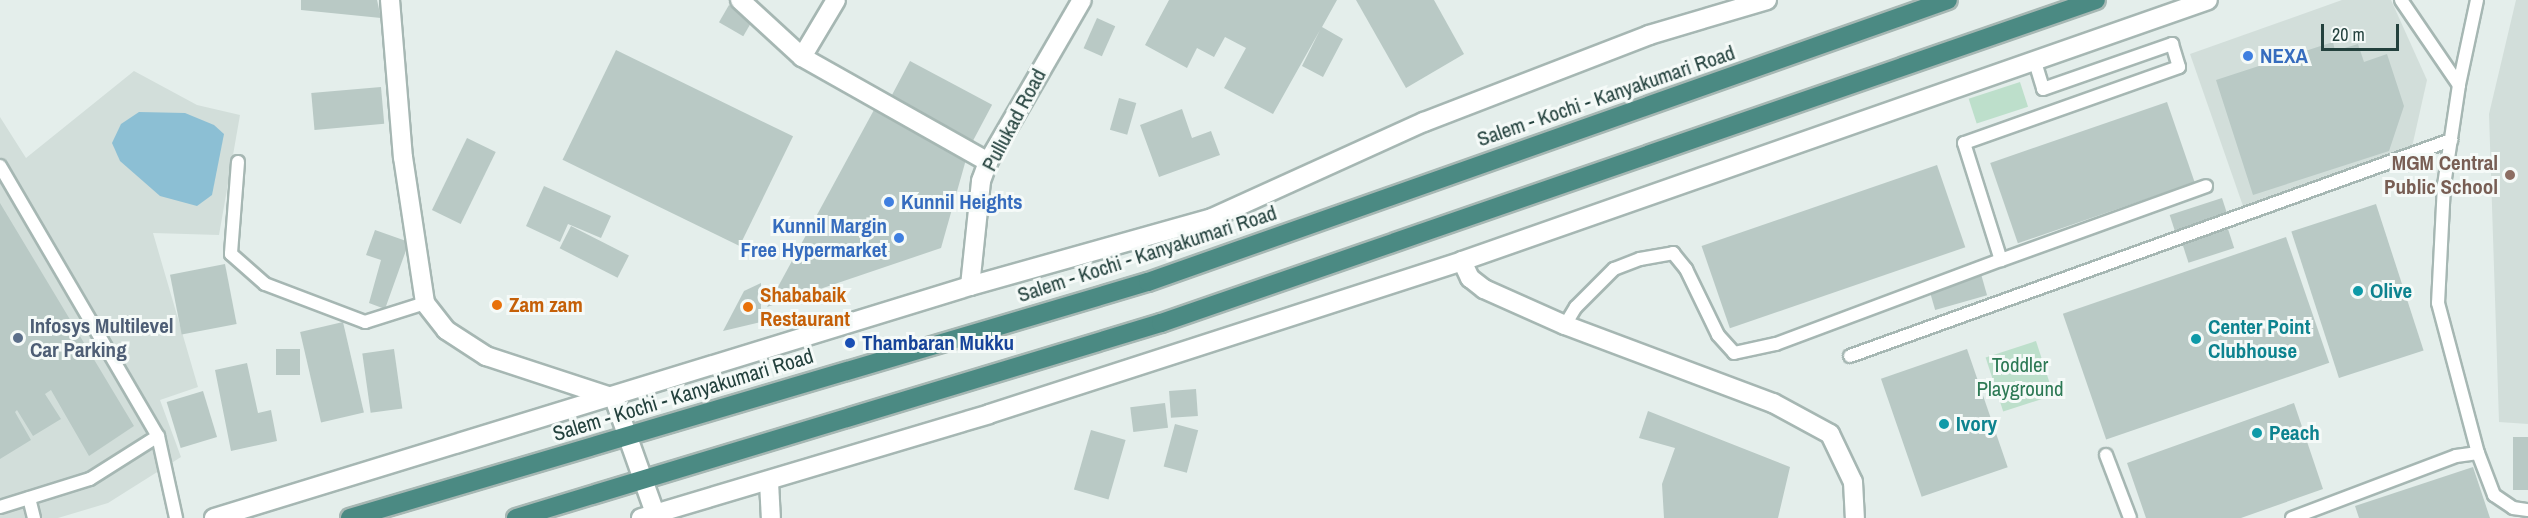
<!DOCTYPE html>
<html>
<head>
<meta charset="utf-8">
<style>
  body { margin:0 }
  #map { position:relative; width:2528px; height:518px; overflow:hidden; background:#e4eeeb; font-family:"Archivo Narrow",sans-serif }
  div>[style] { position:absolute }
  .built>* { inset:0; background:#d2deda }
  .green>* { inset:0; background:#bddfcb; transform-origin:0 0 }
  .water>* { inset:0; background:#8cbfd4 }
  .building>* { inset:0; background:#b9c9c5; transform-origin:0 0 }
  .roads { filter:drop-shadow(2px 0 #a6b7b3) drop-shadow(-2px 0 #a6b7b3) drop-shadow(0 2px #a6b7b3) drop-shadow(0 -2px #a6b7b3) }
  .service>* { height:12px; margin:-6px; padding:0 6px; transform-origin:6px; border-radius:6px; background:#fff }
  .minor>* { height:18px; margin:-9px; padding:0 9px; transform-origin:9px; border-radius:9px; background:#fff }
  .tertiary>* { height:18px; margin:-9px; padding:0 9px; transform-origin:9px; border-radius:9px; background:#fff }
  .trunk>* { height:18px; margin:-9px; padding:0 9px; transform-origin:9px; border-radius:9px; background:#4b8a83 }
  .dots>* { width:16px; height:16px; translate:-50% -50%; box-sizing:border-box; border:3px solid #f5faf8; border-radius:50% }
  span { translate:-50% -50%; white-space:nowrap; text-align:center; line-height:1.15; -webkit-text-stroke:6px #f5faf8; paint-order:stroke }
  .shop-label { font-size:21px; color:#366cbe; font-weight:700 }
  .left { translate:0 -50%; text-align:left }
  .right { translate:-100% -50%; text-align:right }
  .street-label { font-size:21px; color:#23413d }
  .education-label { font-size:21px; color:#785e54; font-weight:700 }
  .culture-label { font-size:21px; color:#0d838f; font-weight:700 }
  .food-label { font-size:21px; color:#c56008; font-weight:700 }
  .service-label { font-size:21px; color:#4e5e75; font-weight:700 }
  .transit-label { font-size:21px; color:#164399; font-weight:700 }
  .park-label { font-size:21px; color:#2c7954 }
  .scale { position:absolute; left:2321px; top:24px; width:78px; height:27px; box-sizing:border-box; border:3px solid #23413d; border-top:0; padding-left:8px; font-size:18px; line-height:21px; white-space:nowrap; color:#23413d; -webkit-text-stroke:4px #f5faf8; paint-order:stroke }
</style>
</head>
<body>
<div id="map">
  <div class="built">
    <div style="clip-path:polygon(2342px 0,2391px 0,2427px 80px,2412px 147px,2243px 206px,2190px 54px)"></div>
    <div style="clip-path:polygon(2516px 0,2528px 0,2528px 424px,2499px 422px,2493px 237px,2489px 114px)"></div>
    <div style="clip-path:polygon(134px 71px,197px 105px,240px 115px,219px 235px,153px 233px,198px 387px,160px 400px,181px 457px,108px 503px,58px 518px,0 518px,0 117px,26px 158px)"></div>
  </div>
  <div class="green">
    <div style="left:2020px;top:82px;width:26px;height:54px;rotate:72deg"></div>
    <div style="left:2036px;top:341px;width:57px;height:53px;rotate:72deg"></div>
  </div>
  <div class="water">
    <div style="clip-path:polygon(139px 112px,185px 113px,214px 125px,224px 134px,212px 195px,197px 206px,160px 196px,120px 161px,112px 143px,121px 124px)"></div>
  </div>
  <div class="building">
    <div style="clip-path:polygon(301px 0,377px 0,381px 18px,301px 10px)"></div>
    <div style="clip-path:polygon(1169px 0,1337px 0,1322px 27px,1343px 39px,1323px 77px,1302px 66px,1320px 30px,1273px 114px,1224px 88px,1246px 48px,1225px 37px,1214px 57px,1197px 48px,1187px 68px,1145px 45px)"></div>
    <div style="clip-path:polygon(1356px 0,1434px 0,1464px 54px,1406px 88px)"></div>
    <div style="left:729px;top:5px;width:28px;height:20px;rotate:30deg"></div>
    <div style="left:1097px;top:18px;width:20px;height:33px;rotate:24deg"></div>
    <div style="clip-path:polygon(2333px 42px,2335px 51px,2358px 44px,2364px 62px,2387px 54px,2404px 106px,2389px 151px,2253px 195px,2216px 80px)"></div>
    <div style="left:616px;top:50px;width:197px;height:122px;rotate:26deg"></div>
    <div style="left:910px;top:61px;width:93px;height:43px;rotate:28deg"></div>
    <div style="left:381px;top:87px;width:37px;height:70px;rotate:85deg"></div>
    <div style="left:1119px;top:98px;width:18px;height:33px;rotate:16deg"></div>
    <div style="left:2167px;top:102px;width:85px;height:187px;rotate:71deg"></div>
    <div style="clip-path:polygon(875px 108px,967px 156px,941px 248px,767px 307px)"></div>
    <div style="clip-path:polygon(1182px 109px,1192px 138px,1211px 131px,1220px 155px,1159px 177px,1140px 125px)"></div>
    <div style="left:467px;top:138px;width:32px;height:80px;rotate:26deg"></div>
    <div style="left:1937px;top:165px;width:87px;height:249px;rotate:71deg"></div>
    <div style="clip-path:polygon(544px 186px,611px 216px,601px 238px,568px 224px,560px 242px,526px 226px)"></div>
    <div style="left:2222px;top:198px;width:20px;height:55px;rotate:72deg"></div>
    <div style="clip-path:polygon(0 203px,134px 426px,89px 456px,51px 390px,45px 394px,61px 419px,33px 436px,17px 410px,15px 412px,31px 440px,0 459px)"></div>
    <div style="left:2376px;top:204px;width:154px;height:89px;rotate:72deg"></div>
    <div style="left:571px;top:226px;width:65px;height:25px;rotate:27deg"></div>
    <div style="left:2228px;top:229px;width:20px;height:48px;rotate:72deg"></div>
    <div style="clip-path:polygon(375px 230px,409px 242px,385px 309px,369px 303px,381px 260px,366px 255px)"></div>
    <div style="left:2286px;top:237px;width:133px;height:236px;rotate:71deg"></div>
    <div style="left:225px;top:264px;width:61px;height:56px;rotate:79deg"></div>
    <div style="left:1981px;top:274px;width:22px;height:54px;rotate:74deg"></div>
    <div style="clip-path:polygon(761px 283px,761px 322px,723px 331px,744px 291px)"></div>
    <div style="left:343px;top:322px;width:93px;height:44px;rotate:77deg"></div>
    <div style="left:276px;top:349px;width:24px;height:26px"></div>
    <div style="left:394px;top:349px;width:60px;height:32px;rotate:82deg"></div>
    <div style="left:1967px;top:349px;width:125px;height:91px;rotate:71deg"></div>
    <div style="clip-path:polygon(247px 363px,258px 413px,271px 410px,277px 441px,231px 451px,215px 370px)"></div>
    <div style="left:1196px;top:389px;width:27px;height:27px;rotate:86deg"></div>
    <div style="left:203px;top:391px;width:48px;height:38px;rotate:73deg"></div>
    <div style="left:1165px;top:403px;width:25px;height:35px;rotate:83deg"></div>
    <div style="clip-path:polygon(2294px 403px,2323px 489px,2241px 518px,2146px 518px,2127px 463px)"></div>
    <div style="clip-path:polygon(1648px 411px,1790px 467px,1778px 518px,1664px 518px,1662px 484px,1675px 448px,1639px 438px)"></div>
    <div style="left:1175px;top:424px;width:24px;height:44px;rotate:15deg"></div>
    <div style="left:1091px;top:430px;width:36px;height:62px;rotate:16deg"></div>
    <div style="left:2513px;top:437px;width:15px;height:53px"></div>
    <div style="clip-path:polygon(2473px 467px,2490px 518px,2359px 518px,2355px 506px)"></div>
  </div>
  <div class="roads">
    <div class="service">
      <div style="left:2401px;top:0;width:103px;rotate:55.7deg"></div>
      <div style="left:2477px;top:0;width:87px;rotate:102deg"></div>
      <div style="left:2459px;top:85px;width:101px;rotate:98.5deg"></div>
      <div style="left:2444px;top:185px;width:118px;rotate:92.9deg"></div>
      <div style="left:2438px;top:303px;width:155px;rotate:75.1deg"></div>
      <div style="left:2478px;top:453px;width:45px;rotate:69.1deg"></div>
      <div style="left:2494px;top:495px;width:23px;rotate:34deg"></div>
      <div style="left:2513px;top:508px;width:15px;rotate:8deg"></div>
      <div style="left:2035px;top:62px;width:28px;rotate:73deg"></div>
      <div style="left:2043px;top:89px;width:137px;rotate:-19.2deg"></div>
      <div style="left:2172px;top:44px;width:24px;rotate:73deg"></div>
      <div style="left:2179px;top:67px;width:228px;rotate:160.5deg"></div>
      <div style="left:1964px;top:143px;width:123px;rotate:72.5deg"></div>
      <div style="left:2001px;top:260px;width:218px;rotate:-19.8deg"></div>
      <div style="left:238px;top:162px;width:92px;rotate:94.4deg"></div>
      <div style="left:231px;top:254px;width:45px;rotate:41.4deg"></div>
      <div style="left:265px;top:284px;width:107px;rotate:20.8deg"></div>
      <div style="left:365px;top:322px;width:63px;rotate:-17.6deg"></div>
      <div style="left:0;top:166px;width:313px;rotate:59.7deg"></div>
      <div style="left:158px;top:436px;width:84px;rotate:77.6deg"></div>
      <div style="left:1565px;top:325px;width:21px;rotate:-59deg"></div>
      <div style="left:1576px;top:307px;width:54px;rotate:-45deg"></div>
      <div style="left:1614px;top:269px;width:28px;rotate:-21deg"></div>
      <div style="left:1640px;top:259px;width:34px;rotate:-10deg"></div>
      <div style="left:1673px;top:253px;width:21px;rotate:51deg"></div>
      <div style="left:1686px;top:269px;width:73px;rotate:64.1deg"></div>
      <div style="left:1718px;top:335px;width:24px;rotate:48deg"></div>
      <div style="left:1734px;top:353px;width:43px;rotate:-12.1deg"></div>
      <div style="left:1776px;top:344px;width:240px;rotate:-20.5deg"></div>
      <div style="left:1850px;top:356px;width:639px;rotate:-19.77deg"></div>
      <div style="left:2106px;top:455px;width:67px;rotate:69.1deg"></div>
      <div style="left:29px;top:498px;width:21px;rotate:76deg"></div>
      <div style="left:0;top:507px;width:94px;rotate:-17.3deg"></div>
      <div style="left:90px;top:479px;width:80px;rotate:-32.3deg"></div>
      <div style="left:2292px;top:518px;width:175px;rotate:-20.7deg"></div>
      <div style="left:2456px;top:456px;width:22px;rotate:-8deg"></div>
    </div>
    <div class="minor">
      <div style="left:390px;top:0;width:158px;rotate:85.3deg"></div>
      <div style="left:403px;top:157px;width:148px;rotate:81.4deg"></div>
      <div style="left:425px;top:303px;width:34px;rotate:52deg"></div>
      <div style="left:446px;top:330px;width:48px;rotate:33deg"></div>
      <div style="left:486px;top:356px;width:135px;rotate:18.2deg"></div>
      <div style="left:740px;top:0;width:84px;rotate:42.6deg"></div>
      <div style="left:802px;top:57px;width:214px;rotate:29.4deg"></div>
      <div style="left:802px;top:57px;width:66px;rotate:-59.2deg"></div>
      <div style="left:1462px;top:261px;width:19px;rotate:65deg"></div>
      <div style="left:1470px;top:278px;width:18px;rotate:38deg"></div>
      <div style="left:1484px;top:289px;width:89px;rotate:24deg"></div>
      <div style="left:1565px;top:325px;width:222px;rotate:20.6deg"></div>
      <div style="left:1773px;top:403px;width:65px;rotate:28.5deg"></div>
      <div style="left:1830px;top:434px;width:53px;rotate:64.4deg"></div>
      <div style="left:1853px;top:482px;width:36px;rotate:87deg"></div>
      <div style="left:769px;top:482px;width:36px;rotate:87deg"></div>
    </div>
    <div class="tertiary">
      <div style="left:970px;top:286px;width:106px;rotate:-84deg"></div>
      <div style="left:981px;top:181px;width:20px;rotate:-70deg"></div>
      <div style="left:988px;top:162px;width:187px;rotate:-59.9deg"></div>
      <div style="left:614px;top:398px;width:122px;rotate:70.4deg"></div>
      <div style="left:214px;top:518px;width:791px;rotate:-17.06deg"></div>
      <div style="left:970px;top:286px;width:251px;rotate:-15.7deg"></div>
      <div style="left:1212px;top:218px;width:233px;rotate:-24.4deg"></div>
      <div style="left:1424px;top:122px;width:241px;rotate:-21.1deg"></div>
      <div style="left:1649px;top:35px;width:123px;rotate:-16.5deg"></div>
      <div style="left:641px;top:518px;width:363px;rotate:-16.6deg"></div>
      <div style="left:989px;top:414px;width:497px;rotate:-17.9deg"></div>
      <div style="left:1462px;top:261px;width:790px;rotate:-19.28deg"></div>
    </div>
    <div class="trunk">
      <div style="left:350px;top:518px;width:832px;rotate:-16.48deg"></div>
      <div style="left:1148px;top:282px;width:848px;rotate:-19.42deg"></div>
      <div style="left:516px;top:518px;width:674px;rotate:-16.82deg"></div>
      <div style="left:1161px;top:323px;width:989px;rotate:-19.06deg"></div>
    </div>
  </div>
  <div class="dots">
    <div style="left:2248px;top:56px;background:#3f7fe0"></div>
    <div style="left:2510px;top:175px;background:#8d6e63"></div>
    <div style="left:889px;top:202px;background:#3f7fe0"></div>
    <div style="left:899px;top:238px;background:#3f7fe0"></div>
    <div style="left:2358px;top:291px;background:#0f9aa8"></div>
    <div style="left:497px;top:305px;background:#e8710a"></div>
    <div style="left:748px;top:307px;background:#e8710a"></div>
    <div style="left:18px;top:338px;background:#5c6f8a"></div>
    <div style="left:2196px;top:339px;background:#0f9aa8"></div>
    <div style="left:850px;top:343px;background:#1a4fb4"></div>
    <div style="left:1944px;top:424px;background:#0f9aa8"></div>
    <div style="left:2257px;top:433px;background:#0f9aa8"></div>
  </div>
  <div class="shop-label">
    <span class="left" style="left:2260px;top:56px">NEXA</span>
    <span class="left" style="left:901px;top:202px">Kunnil Heights</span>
    <span class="right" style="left:887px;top:238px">Kunnil Margin<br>Free Hypermarket</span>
  </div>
  <div class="street-label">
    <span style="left:1606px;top:96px;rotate:-19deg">Salem - Kochi - Kanyakumari Road</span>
    <span style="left:1014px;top:120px;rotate:-62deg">Pullukad Road</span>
    <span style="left:1147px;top:254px;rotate:-18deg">Salem - Kochi - Kanyakumari Road</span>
    <span style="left:683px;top:395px;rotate:-17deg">Salem - Kochi - Kanyakumari Road</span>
  </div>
  <div class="education-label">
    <span class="right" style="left:2498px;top:175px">MGM Central<br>Public School</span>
  </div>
  <div class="culture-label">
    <span class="left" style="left:2370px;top:291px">Olive</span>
    <span class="left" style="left:2208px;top:339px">Center Point<br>Clubhouse</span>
    <span class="left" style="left:1956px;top:424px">Ivory</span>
    <span class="left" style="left:2269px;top:433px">Peach</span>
  </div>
  <div class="food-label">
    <span class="left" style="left:760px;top:307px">Shababaik<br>Restaurant</span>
    <span class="left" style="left:509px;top:305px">Zam zam</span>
  </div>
  <div class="service-label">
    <span class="left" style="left:30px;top:338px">Infosys Multilevel<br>Car Parking</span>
  </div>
  <div class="transit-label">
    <span class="left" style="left:862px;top:343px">Thambaran Mukku</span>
  </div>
  <div class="park-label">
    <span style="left:2020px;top:377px">Toddler<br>Playground</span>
  </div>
  <div class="scale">20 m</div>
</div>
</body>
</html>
